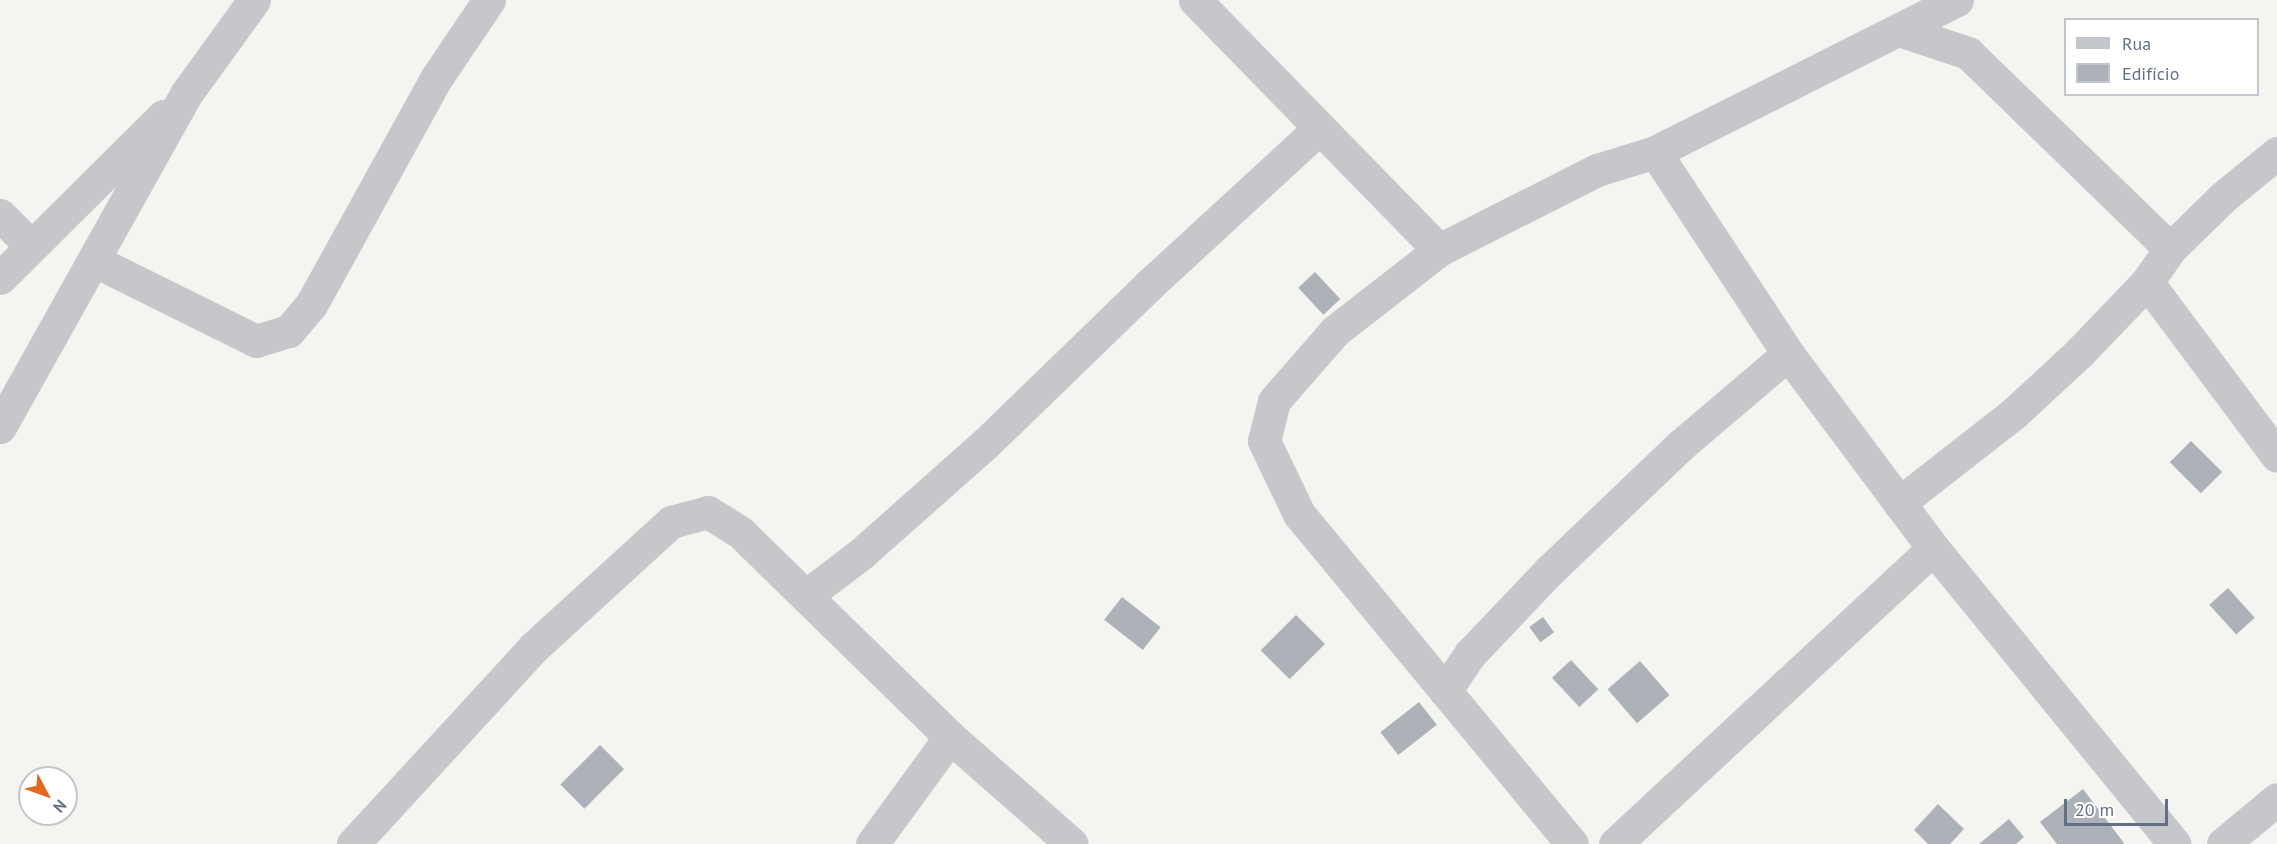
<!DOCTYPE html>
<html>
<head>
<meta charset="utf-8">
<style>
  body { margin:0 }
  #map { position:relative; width:2277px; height:844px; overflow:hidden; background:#f4f5f1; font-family:"PT Sans",sans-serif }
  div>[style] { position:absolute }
  .building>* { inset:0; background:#adb2b9; transform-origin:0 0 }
  .minor>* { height:33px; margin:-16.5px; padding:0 16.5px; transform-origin:16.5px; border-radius:16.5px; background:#c5c7cb }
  span { translate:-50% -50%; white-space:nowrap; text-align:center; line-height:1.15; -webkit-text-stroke:6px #fff; paint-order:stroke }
  .legend { position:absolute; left:2064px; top:18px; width:195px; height:78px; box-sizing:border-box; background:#fff; border:2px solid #c1c6cd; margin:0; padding:8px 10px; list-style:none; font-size:18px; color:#637083 }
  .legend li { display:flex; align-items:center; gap:12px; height:30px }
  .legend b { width:30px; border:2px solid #c1c6cd }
  .north { position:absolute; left:18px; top:766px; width:60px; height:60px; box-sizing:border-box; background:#fff; border:2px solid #c1c6cd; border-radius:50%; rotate:131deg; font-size:16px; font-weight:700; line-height:24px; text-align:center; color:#637083 }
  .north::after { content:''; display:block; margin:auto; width:21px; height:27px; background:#e6681f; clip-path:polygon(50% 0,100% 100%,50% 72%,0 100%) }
  .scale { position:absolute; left:2064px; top:799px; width:104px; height:27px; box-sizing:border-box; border:3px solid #637083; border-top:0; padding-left:8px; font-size:18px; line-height:21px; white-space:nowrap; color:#637083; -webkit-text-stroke:4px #fff; paint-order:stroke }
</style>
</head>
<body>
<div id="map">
  <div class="building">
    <div style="left:1315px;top:272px;width:37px;height:23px;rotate:47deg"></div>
    <div style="left:2191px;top:441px;width:44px;height:30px;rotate:45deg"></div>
    <div style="left:2228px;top:588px;width:40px;height:25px;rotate:48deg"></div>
    <div style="left:1122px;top:597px;width:49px;height:29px;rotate:38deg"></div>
    <div style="left:1296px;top:615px;width:41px;height:50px;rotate:45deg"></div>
    <div style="left:1543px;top:617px;width:19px;height:17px;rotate:54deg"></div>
    <div style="left:1571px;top:660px;width:40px;height:26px;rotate:47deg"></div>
    <div style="left:1640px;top:661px;width:45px;height:43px;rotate:49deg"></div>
    <div style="left:1419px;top:702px;width:29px;height:49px;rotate:52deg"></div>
    <div style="left:600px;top:745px;width:34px;height:56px;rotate:45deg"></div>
    <div style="clip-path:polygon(2083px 789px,2124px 843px,2123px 844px,2057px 844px,2040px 822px)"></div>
    <div style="clip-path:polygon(1938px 804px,1964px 829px,1950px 844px,1928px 844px,1914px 830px)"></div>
    <div style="clip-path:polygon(2009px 819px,2024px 837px,2016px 844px,1979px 844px)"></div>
  </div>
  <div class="minor">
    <div style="left:1195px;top:0;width:349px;rotate:45.7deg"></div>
    <div style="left:1902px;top:31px;width:70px;rotate:18.4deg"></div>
    <div style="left:1968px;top:53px;width:281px;rotate:44.1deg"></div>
    <div style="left:1655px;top:152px;width:338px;rotate:-26.7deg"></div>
    <div style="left:0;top:215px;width:42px;rotate:45deg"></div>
    <div style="left:95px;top:261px;width:180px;rotate:26.4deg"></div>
    <div style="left:256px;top:341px;width:34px;rotate:-17deg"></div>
    <div style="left:289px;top:331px;width:34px;rotate:-50deg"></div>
    <div style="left:311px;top:305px;width:260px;rotate:-61.1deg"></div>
    <div style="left:437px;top:77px;width:93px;rotate:-56deg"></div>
    <div style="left:0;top:278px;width:230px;rotate:-44.8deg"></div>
    <div style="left:2147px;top:282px;width:217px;rotate:53.2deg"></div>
    <div style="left:0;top:427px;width:381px;rotate:-60.8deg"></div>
    <div style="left:186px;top:94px;width:116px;rotate:-54.1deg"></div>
    <div style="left:1899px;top:503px;width:145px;rotate:-38deg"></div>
    <div style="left:2013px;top:414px;width:90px;rotate:-42.7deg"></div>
    <div style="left:2079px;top:353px;width:98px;rotate:-46.2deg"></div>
    <div style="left:2147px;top:282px;width:40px;rotate:-55.1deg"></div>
    <div style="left:2170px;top:249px;width:73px;rotate:-44.4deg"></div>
    <div style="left:2222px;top:198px;width:71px;rotate:-39.3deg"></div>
    <div style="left:807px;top:595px;width:69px;rotate:-37.4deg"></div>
    <div style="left:862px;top:553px;width:166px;rotate:-41.6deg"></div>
    <div style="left:986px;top:443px;width:227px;rotate:-44.1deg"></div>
    <div style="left:1149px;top:285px;width:232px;rotate:-42.6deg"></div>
    <div style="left:1445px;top:691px;width:45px;rotate:-56deg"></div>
    <div style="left:1470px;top:654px;width:115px;rotate:-46.4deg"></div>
    <div style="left:1549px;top:571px;width:182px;rotate:-43.7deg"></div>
    <div style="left:1681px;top:445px;width:140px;rotate:-40.4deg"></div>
    <div style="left:353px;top:844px;width:266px;rotate:-47.4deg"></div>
    <div style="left:533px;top:648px;width:187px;rotate:-42.4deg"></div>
    <div style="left:671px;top:522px;width:38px;rotate:-15deg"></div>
    <div style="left:708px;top:512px;width:38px;rotate:32deg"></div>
    <div style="left:740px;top:532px;width:293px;rotate:44.3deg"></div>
    <div style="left:950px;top:737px;width:162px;rotate:41.3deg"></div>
    <div style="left:872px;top:844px;width:132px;rotate:-53.9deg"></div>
    <div style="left:1572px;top:844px;width:428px;rotate:-129.6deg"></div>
    <div style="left:1299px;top:514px;width:81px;rotate:-115.6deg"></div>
    <div style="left:1264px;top:441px;width:41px;rotate:-76deg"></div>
    <div style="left:1274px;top:401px;width:93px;rotate:-48.9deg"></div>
    <div style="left:1335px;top:331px;width:132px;rotate:-37.9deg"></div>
    <div style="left:1439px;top:250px;width:177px;rotate:-26.9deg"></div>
    <div style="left:1597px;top:170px;width:61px;rotate:-17.2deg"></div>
    <div style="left:1655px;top:152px;width:242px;rotate:56.6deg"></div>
    <div style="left:1788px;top:354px;width:242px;rotate:53.2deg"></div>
    <div style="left:1933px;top:548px;width:382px;rotate:50.8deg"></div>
    <div style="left:1615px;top:844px;width:434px;rotate:-42.9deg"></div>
    <div style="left:2223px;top:844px;width:70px;rotate:-39.8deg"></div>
  </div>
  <ul class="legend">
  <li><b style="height:8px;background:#c5c7cb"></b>Rua</li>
  <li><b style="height:16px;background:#adb2b9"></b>Edifício</li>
  </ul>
  <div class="north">N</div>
  <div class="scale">20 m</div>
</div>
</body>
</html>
